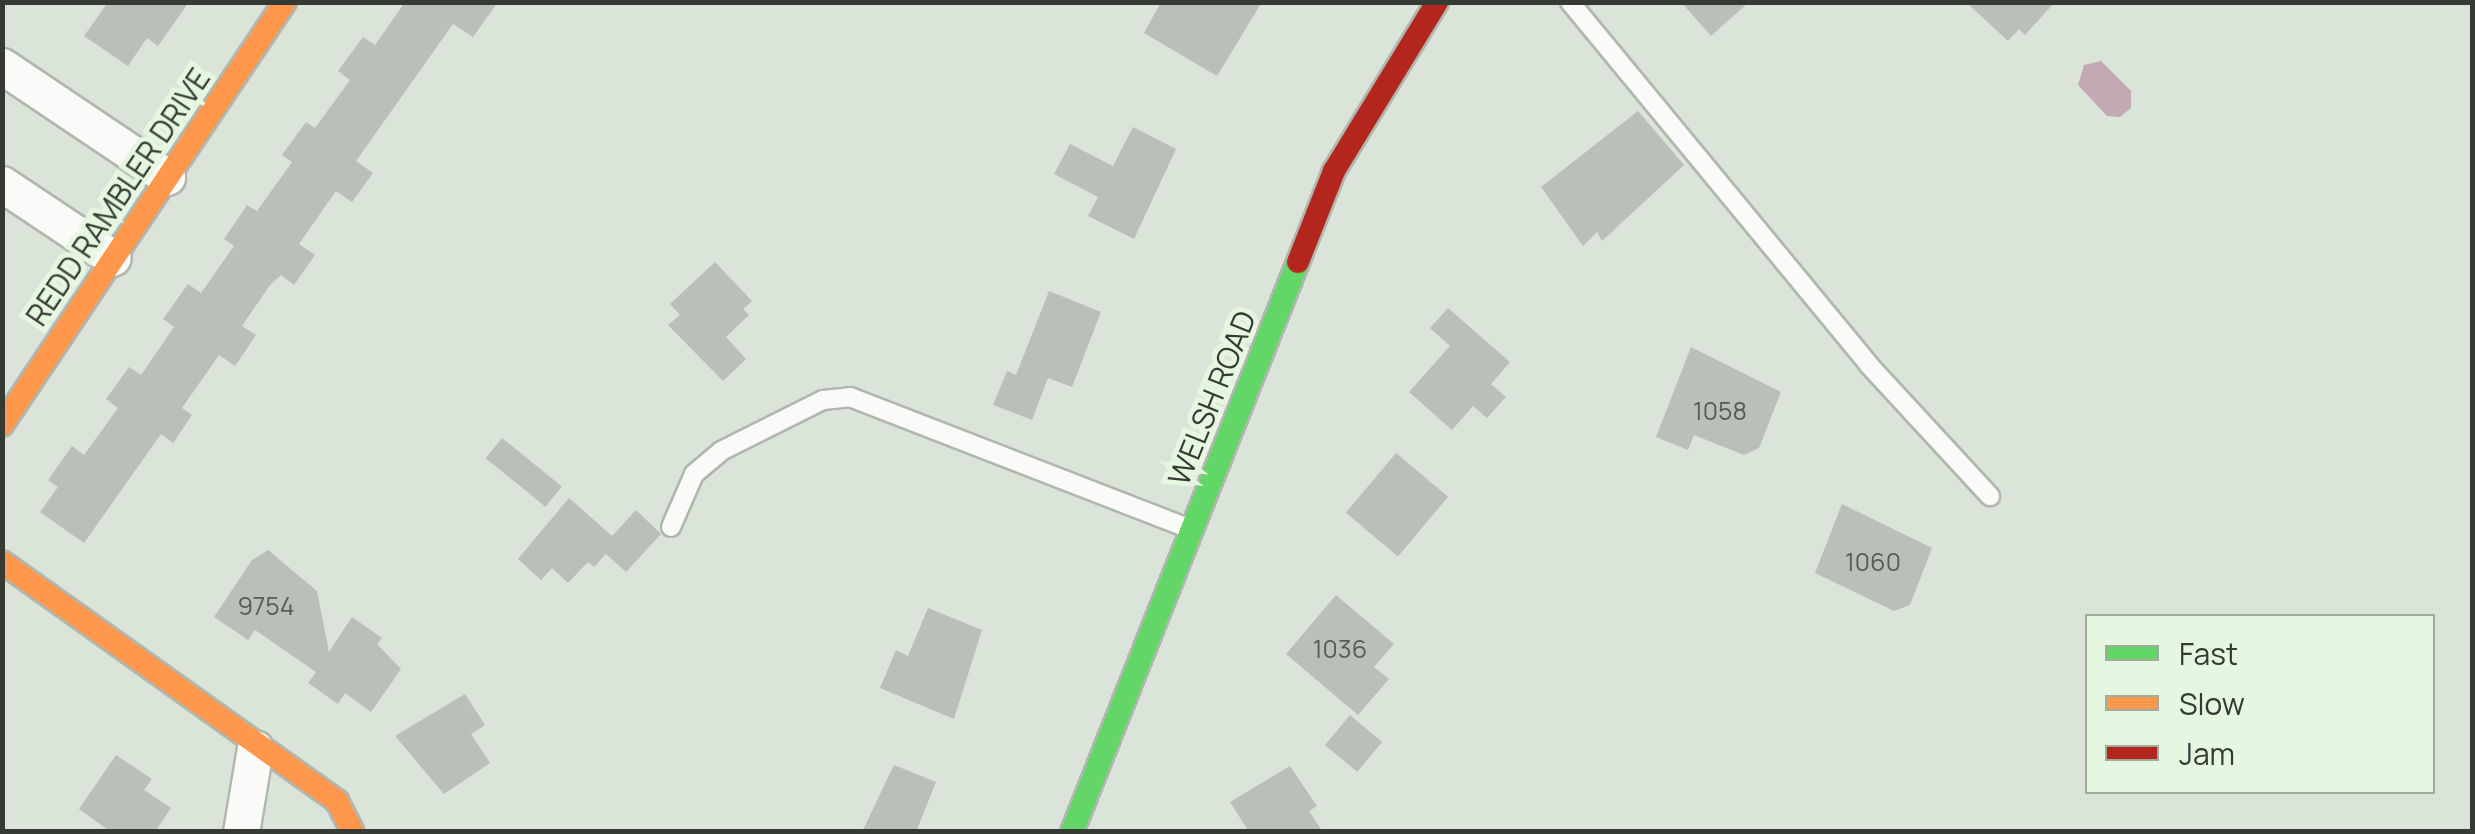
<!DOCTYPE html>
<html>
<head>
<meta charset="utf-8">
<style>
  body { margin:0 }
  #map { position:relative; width:2475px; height:834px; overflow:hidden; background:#dbe4d9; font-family:Manrope,sans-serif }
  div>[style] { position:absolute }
  .water>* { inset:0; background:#c2a9b3 }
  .building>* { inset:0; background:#b8c0b7; transform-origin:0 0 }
  .roads { filter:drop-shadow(2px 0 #b0b7ae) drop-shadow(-2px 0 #b0b7ae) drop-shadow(0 2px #b0b7ae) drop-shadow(0 -2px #b0b7ae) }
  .lane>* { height:18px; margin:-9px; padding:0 9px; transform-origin:9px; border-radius:9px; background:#fafbf9 }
  .street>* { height:35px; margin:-17.5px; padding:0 17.5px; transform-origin:17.5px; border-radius:17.5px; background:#fafbf9 }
  .fast>* { height:22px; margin:-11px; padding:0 11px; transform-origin:11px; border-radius:11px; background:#63d668 }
  .slow>* { height:22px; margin:-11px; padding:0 11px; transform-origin:11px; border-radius:11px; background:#ff974d }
  .jam>* { height:22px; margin:-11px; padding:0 11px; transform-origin:11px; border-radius:11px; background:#b3261e }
  span { translate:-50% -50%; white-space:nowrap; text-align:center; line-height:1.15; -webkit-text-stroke:10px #e5f6e1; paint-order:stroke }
  .number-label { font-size:25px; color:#565c54 }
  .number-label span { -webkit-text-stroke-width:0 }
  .street-label { font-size:30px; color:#353b33 }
  .frame { position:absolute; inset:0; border:5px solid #353b33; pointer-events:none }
  .legend { position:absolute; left:2085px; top:614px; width:350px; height:180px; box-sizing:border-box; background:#e5f6e1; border:2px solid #9fab9b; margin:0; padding:12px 18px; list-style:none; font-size:30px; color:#353b33 }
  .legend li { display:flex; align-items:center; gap:20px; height:50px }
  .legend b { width:50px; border:2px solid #9fab9b }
</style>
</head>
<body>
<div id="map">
  <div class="water">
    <div style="clip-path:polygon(2101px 61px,2131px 91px,2131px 108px,2120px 117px,2107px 116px,2078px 85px,2084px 65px)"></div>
  </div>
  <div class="building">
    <div style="clip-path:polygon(108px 2px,189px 2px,158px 46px,147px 38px,128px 66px,84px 36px)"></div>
    <div style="clip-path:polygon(405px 2px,498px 2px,473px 37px,453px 24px,356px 161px,373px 173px,352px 202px,336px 191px,299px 244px,315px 255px,294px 285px,281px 275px,270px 285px,242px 326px,256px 335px,235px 366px,219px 355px,182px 408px,192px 415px,173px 443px,161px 434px,84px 543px,40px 512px,58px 487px,48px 480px,72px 446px,84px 455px,118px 408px,106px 399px,129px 367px,141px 375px,174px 327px,163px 319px,188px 284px,201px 293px,234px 246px,224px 239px,247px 205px,257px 211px,292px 162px,282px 155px,306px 122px,315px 128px,350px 80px,338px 71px,363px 37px,375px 45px)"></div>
    <div style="clip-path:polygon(1161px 2px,1262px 2px,1217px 76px,1144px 33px)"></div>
    <div style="clip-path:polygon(1681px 2px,1749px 2px,1711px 36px)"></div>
    <div style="clip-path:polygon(1966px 2px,2055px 2px,2025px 35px,2019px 29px,2008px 41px)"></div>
    <div style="clip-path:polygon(1638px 111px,1684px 165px,1602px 241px,1597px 232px,1583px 246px,1541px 187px)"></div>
    <div style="clip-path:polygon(1133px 127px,1176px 149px,1134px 239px,1088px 216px,1098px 197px,1054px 174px,1070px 144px,1113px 166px)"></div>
    <div style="clip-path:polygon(715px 262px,752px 301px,743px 309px,749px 315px,726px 337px,746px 359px,723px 381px,668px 325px,680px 315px,670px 304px)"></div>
    <div style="clip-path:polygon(1049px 291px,1101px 312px,1072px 387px,1048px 378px,1032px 420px,993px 405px,1007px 371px,1016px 375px)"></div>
    <div style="clip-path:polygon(1448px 308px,1510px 362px,1491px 384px,1506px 397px,1487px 418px,1473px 406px,1452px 430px,1409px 392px,1450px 346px,1430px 328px)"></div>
    <div style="clip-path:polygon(1691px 347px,1781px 392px,1759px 448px,1744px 455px,1694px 435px,1688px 450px,1656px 437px)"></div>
    <div style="left:502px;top:438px;width:77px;height:26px;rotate:39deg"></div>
    <div style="left:1396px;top:453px;width:68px;height:78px;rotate:40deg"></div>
    <div style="clip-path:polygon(569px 498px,612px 536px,636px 510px,661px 534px,626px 572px,606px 554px,594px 567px,588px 562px,568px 583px,552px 568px,541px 580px,518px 559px)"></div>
    <div style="clip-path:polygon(1842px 504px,1932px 548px,1910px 605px,1894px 611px,1815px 573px)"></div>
    <div style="clip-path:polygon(268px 550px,317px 591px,329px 652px,352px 617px,382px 638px,377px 644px,401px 669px,371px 712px,345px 693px,338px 704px,308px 683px,316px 672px,255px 630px,248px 640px,214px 617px,252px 560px)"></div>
    <div style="clip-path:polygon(1336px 595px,1394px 644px,1374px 667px,1389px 679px,1358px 715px,1286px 654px)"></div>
    <div style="clip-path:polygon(928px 608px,982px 630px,954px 719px,880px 688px,896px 650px,908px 656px)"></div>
    <div style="clip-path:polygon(465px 694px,485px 725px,471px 734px,490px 763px,444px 794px,395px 736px)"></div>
    <div style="left:1350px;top:715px;width:42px;height:39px;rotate:40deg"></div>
    <div style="clip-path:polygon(116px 755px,152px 779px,144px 790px,171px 808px,155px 832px,111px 832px,79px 809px)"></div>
    <div style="clip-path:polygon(894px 765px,936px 782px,916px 832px,862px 832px)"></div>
    <div style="clip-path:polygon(1290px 766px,1317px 806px,1309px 811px,1322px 831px,1249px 832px,1230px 802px)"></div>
  </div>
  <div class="roads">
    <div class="lane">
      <div style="left:1570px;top:2px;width:469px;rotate:50.5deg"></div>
      <div style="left:1868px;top:364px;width:180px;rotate:47.3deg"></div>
      <div style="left:671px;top:527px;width:58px;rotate:-66.5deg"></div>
      <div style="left:694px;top:474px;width:35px;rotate:-40deg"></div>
      <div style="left:721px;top:451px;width:114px;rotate:-26.6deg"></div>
      <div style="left:823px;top:400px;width:27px;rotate:-6deg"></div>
      <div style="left:850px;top:397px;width:362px;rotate:21.2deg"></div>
    </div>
    <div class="street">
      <div style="left:2px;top:66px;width:199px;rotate:33.9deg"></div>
      <div style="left:2px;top:184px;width:133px;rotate:33.7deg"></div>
      <div style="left:241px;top:832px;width:85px;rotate:-80.5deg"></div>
    </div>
    <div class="fast">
      <div style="left:1072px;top:832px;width:613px;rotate:-68.37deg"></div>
    </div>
    <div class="slow">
      <div style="left:2px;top:425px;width:509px;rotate:-56.22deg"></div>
      <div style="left:2px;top:562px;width:412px;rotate:35.5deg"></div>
      <div style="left:337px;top:801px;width:35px;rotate:63deg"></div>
    </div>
    <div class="jam">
      <div style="left:1298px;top:262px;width:98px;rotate:-68.4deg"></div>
      <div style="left:1334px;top:171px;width:198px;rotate:-58.6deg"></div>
    </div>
  </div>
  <div class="number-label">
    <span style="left:1720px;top:411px">1058</span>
    <span style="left:1873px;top:562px">1060</span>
    <span style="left:266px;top:606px">9754</span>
    <span style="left:1340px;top:649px">1036</span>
  </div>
  <div class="street-label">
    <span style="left:118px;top:197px;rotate:-56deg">REDD RAMBLER DRIVE</span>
    <span style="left:1212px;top:398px;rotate:-68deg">WELSH ROAD</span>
  </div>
  <div class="frame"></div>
  <ul class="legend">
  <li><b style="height:12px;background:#63d668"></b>Fast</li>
  <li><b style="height:12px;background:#ff974d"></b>Slow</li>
  <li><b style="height:12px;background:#b3261e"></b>Jam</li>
  </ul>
</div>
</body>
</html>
